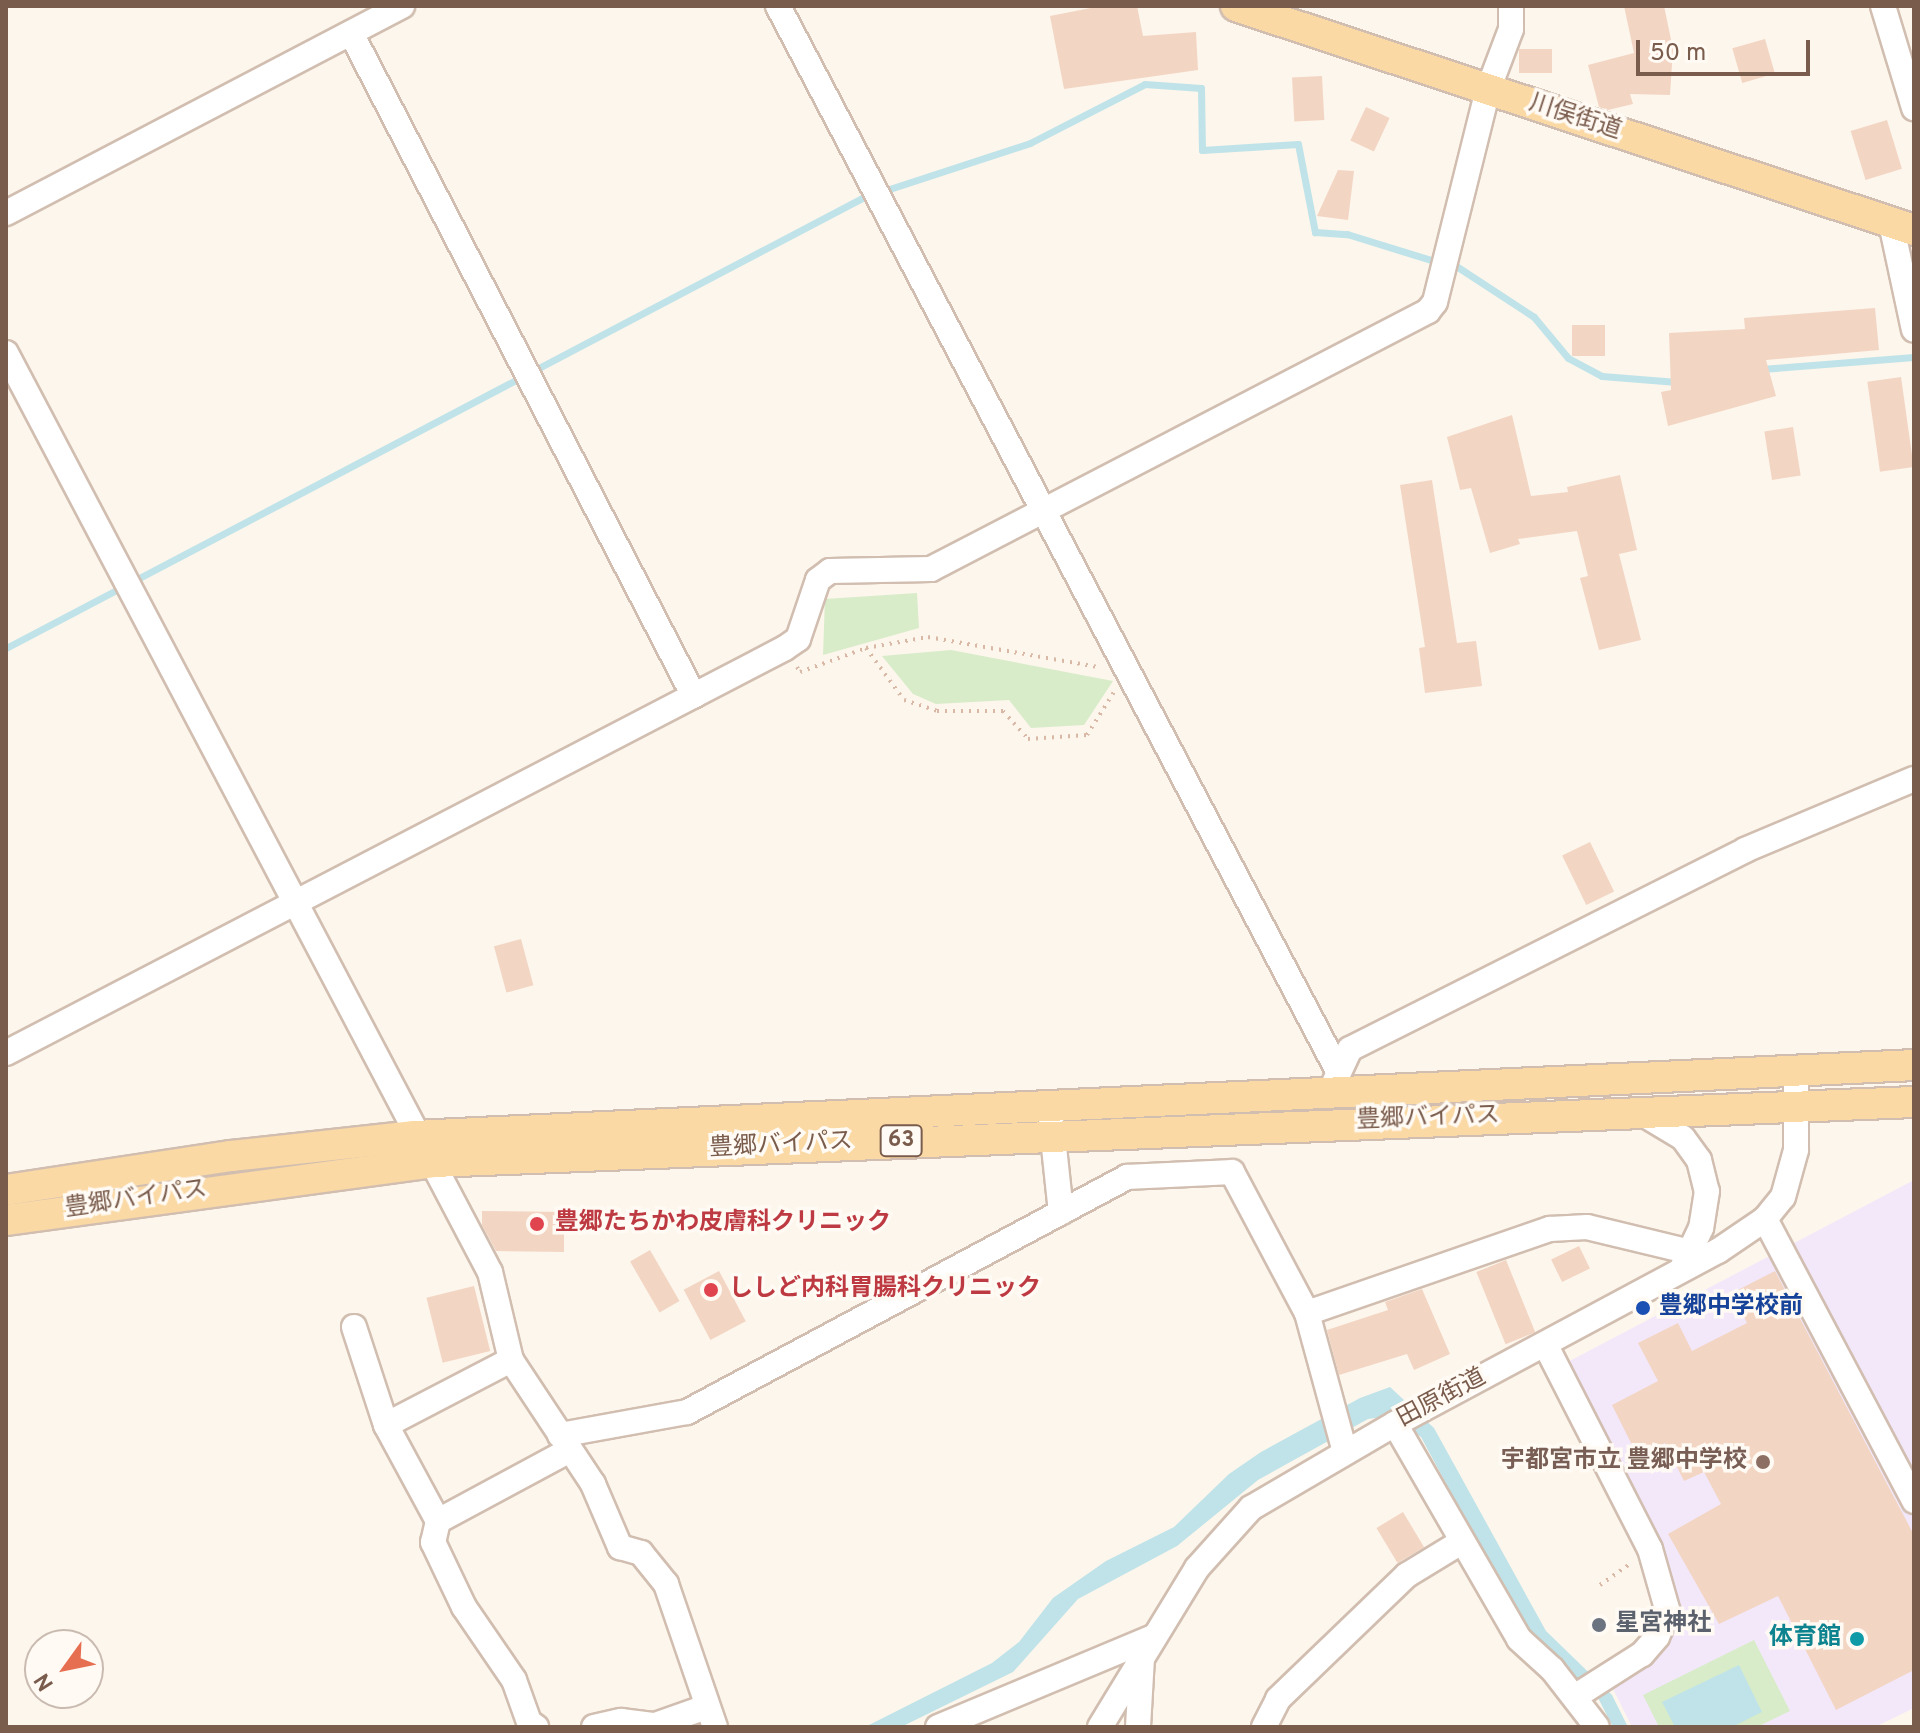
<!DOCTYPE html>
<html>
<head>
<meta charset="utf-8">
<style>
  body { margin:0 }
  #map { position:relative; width:1920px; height:1733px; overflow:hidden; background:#fdf6ec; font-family:Overpass,"Noto Sans JP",sans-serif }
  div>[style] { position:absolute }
  .education>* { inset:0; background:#f3e8fa }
  .green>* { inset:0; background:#d8ecc9 }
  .water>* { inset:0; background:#bfe3e8 }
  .stream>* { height:7px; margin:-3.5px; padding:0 3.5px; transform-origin:3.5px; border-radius:3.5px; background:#bfe3e8 }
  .building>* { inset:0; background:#f3d5c3; transform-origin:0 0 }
  .path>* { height:4px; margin-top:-2px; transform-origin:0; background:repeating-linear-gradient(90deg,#d9b8a5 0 2px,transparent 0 8px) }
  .roads { filter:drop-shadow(2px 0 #d1beb0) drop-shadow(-2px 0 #d1beb0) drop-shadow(0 2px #d1beb0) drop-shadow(0 -2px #d1beb0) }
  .minor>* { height:24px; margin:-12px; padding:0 12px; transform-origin:12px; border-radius:12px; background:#fff }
  .major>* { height:30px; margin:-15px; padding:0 15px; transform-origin:15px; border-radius:15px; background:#fbd9a5 }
  .dots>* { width:22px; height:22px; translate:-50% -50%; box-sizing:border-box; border:4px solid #fffaf3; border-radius:50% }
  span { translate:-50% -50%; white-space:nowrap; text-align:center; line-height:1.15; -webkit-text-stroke:7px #fffaf3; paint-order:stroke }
  .shield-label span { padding:2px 6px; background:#fffaf3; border:2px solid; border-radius:6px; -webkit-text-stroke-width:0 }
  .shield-label { font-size:22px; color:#7a5c4d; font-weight:700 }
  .street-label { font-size:24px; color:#7a5c4d }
  .health-label { font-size:24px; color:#be3a42; font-weight:700 }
  .left { translate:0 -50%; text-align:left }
  .transit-label { font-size:24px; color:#164399; font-weight:700 }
  .education-label { font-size:24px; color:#785e54; font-weight:700 }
  .right { translate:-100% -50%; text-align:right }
  .worship-label { font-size:24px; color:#5b616d; font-weight:700 }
  .culture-label { font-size:24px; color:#0d838f; font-weight:700 }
  .frame { position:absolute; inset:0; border:8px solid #7a5c4d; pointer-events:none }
  .north { position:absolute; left:24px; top:1629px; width:80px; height:80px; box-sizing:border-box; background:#fffaf3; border:2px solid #cabbb1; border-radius:50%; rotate:237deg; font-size:22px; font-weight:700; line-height:32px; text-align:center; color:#7a5c4d }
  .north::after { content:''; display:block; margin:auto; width:28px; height:36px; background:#e76f51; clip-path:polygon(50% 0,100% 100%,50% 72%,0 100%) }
  .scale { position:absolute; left:1636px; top:40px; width:174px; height:36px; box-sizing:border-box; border:4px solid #7a5c4d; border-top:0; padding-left:10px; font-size:24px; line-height:28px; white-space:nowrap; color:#7a5c4d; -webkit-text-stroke:6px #fffaf3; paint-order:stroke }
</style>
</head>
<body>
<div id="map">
  <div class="education">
    <div style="clip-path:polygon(1914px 1180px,1914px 1708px,1875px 1727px,1632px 1727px,1609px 1681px,1674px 1607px,1562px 1365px)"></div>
  </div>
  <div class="green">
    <div style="clip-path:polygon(917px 593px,919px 628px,823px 655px,825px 599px)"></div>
    <div style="clip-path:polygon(951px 650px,1113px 681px,1084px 725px,1031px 728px,1009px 700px,936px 704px,913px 694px,882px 656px)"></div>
    <div style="clip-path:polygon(1754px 1640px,1790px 1711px,1757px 1727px,1659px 1727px,1643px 1695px)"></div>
  </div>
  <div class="water">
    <div style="clip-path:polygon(1390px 1387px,1434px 1428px,1546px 1631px,1612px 1695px,1628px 1727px,1613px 1727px,1597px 1696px,1528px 1636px,1421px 1437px,1389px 1416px,1368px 1419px,1258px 1480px,1177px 1546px,1078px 1599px,1013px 1672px,901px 1727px,865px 1727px,992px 1663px,1019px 1642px,1053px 1598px,1106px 1561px,1174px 1527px,1229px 1474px,1261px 1452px,1360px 1398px)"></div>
    <div style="clip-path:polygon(1739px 1665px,1762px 1712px,1732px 1727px,1675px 1727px,1662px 1702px)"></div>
  </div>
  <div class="stream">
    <div style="left:1450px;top:262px;width:100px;rotate:33.2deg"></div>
    <div style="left:1534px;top:317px;width:53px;rotate:50.3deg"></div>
    <div style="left:1568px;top:358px;width:38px;rotate:28deg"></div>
    <div style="left:1602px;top:376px;width:75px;rotate:4.6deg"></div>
    <div style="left:1762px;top:369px;width:152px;rotate:-4.5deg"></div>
    <div style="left:6px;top:648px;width:967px;rotate:-27.73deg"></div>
    <div style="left:862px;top:198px;width:177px;rotate:-18.1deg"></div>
    <div style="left:1030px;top:143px;width:129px;rotate:-27.2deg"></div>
    <div style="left:1145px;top:84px;width:56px;rotate:4.1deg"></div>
    <div style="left:1201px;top:88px;width:62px;rotate:89.1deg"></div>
    <div style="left:1202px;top:150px;width:96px;rotate:-3.6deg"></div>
    <div style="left:1298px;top:144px;width:90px;rotate:79.1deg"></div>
    <div style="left:1315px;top:232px;width:32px;rotate:4deg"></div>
    <div style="left:1347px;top:234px;width:91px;rotate:17.2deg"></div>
    <div style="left:1434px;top:261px;width:6px;rotate:-59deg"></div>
  </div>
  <div class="building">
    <div style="clip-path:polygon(1101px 6px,1137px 6px,1143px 36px,1196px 32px,1198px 70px,1064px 89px,1050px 16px)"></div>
    <div style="clip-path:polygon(1624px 6px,1664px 6px,1673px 49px,1670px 95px,1630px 94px,1633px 104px,1608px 110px,1599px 107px,1588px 65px,1634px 53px)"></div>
    <div style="left:1765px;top:39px;width:36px;height:34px;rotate:74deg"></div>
    <div style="left:1552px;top:49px;width:24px;height:33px;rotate:90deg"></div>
    <div style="left:1322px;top:76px;width:44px;height:30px;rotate:87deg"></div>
    <div style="left:1366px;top:107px;width:26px;height:37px;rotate:25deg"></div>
    <div style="left:1887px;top:120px;width:51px;height:38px;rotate:73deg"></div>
    <div style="clip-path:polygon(1338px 170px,1354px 171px,1348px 220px,1317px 216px)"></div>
    <div style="clip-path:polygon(1875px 308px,1879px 350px,1766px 360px,1776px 396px,1668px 426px,1661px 392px,1671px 390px,1669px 333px,1745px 329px,1744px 318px)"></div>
    <div style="left:1572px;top:325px;width:33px;height:31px"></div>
    <div style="left:1901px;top:377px;width:91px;height:34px;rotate:82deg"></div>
    <div style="clip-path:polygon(1512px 415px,1531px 496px,1568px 492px,1567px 487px,1620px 475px,1637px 550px,1619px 554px,1641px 640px,1599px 650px,1580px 578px,1588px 576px,1577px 531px,1518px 539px,1520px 544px,1490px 553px,1471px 488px,1460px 490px,1447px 437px)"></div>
    <div style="left:1793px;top:427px;width:49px;height:29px;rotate:81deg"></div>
    <div style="clip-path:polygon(1432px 480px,1457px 643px,1476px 641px,1482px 686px,1425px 693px,1419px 648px,1425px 647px,1400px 485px)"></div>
    <div style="left:1590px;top:842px;width:55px;height:31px;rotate:64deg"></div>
    <div style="left:521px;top:939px;width:48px;height:28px;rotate:75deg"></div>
    <div style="clip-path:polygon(482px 1211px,564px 1212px,564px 1252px,496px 1251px,482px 1225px)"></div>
    <div style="left:1579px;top:1246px;width:25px;height:31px;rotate:64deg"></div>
    <div style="left:650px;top:1250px;width:59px;height:23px;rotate:60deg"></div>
    <div style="left:1506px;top:1260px;width:78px;height:32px;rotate:68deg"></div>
    <div style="left:719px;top:1271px;width:57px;height:40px;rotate:62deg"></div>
    <div style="clip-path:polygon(1775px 1271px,1914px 1535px,1914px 1670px,1836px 1710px,1778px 1596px,1719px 1624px,1668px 1534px,1721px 1504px,1704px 1472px,1684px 1481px,1665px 1443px,1638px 1457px,1612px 1405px,1658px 1381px,1638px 1343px,1678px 1323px,1692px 1351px,1747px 1323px,1732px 1293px)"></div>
    <div style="left:474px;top:1286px;width:67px;height:49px;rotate:76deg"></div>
    <div style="clip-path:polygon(1422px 1289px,1450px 1354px,1414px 1370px,1407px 1354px,1339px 1375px,1327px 1330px,1388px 1310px,1385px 1302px)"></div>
    <div style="left:1403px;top:1512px;width:41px;height:31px;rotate:59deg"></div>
  </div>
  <div class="path">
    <div style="left:866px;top:648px;width:63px;rotate:-10.1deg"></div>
    <div style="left:928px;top:637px;width:174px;rotate:10deg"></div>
    <div style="left:797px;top:667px;width:6px;rotate:59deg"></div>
    <div style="left:800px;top:672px;width:70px;rotate:-20deg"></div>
    <div style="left:866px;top:648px;width:64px;rotate:53.8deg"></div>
    <div style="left:904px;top:700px;width:35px;rotate:18deg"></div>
    <div style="left:937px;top:711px;width:66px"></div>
    <div style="left:1003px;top:711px;width:38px;rotate:48deg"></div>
    <div style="left:1028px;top:739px;width:59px;rotate:-3.9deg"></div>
    <div style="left:1087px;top:735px;width:51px;rotate:-57.9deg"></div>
    <div style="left:1600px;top:1585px;width:38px;rotate:-35deg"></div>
  </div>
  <div class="roads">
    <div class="minor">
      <div style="left:778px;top:6px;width:1201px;rotate:62.26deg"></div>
      <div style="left:1883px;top:6px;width:107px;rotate:73.1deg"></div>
      <div style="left:351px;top:33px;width:746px;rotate:62.65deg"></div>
      <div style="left:6px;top:213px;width:447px;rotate:-27.6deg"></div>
      <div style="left:1891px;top:223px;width:109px;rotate:77.9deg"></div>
      <div style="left:6px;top:353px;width:1039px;rotate:62.23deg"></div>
      <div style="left:490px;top:1272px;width:90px;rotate:76.6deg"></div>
      <div style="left:511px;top:1360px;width:149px;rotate:56.5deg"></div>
      <div style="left:593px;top:1484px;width:69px;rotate:66.8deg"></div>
      <div style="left:620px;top:1547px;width:22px;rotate:16deg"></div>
      <div style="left:641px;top:1553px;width:40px;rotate:51deg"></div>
      <div style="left:666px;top:1584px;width:151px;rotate:71.1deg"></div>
      <div style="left:6px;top:1053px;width:878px;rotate:-27.47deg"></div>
      <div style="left:785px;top:648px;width:16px;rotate:-35deg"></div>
      <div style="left:798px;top:639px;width:62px;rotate:-71.3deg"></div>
      <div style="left:818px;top:580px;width:15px;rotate:-37deg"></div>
      <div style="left:830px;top:571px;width:101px;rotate:-1.1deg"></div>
      <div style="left:931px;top:569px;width:560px;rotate:-27.43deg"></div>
      <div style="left:1428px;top:311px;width:11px;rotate:-52deg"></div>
      <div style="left:1435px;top:302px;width:219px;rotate:-76deg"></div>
      <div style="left:1488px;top:90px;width:65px;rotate:-69.3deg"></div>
      <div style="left:1511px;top:29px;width:23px;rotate:-90deg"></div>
      <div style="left:1335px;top:1081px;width:35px;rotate:-65deg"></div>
      <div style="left:1350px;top:1049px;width:442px;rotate:-26.7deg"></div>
      <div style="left:1745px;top:850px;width:183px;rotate:-22.8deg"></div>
      <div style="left:1638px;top:1111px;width:52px;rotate:31deg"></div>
      <div style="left:1683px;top:1138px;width:27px;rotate:54deg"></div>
      <div style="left:1699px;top:1160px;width:32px;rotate:76deg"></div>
      <div style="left:1707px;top:1191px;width:37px;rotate:99deg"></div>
      <div style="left:1701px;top:1228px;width:42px;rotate:115.3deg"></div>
      <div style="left:1051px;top:1119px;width:94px;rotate:83.9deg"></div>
      <div style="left:1765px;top:1219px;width:319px;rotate:62.1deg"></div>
      <div style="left:1307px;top:1313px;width:257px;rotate:-19.1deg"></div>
      <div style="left:1550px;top:1229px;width:37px;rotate:-3deg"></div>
      <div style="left:1587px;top:1227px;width:106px;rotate:13.6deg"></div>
      <div style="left:354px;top:1327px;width:103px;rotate:71.9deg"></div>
      <div style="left:386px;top:1425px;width:109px;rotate:61.6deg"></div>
      <div style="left:438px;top:1521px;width:22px;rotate:103deg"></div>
      <div style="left:433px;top:1542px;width:72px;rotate:64.5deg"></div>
      <div style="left:464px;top:1607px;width:88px;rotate:55.6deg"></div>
      <div style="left:514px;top:1680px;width:45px;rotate:70.3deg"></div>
      <div style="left:529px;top:1722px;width:9px;rotate:36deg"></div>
      <div style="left:1545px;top:1344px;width:230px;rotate:62.9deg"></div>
      <div style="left:1650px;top:1549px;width:66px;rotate:74.1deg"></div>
      <div style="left:1668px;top:1612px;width:27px;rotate:114deg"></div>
      <div style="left:1657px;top:1637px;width:23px;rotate:131deg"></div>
      <div style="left:1642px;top:1654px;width:78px;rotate:147.5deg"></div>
      <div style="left:1395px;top:1424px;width:248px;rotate:60deg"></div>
      <div style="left:1519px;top:1639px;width:45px;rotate:42.3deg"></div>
      <div style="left:1552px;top:1669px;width:73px;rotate:52.2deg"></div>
      <div style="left:386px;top:1425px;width:141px;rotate:-27.5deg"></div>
      <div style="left:560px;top:1435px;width:129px;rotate:-10.3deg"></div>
      <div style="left:687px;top:1412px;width:499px;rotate:-28.1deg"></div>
      <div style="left:1127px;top:1177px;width:105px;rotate:-2.7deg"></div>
      <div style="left:1232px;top:1172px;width:160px;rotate:62deg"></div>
      <div style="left:1307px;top:1313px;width:144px;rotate:74.7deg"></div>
      <div style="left:438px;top:1521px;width:150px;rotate:-28.3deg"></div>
      <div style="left:594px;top:1727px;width:28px;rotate:-13deg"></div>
      <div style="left:621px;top:1721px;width:34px;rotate:7deg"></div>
      <div style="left:655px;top:1725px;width:54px;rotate:-19.4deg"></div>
      <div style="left:938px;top:1727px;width:233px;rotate:-22.7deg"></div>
      <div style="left:1100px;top:1727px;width:186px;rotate:-58.6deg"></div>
      <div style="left:1197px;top:1568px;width:81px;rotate:-48deg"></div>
      <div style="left:1251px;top:1508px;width:167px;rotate:-30.3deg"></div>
      <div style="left:1395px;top:1424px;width:366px;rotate:-28.2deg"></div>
      <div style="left:1718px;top:1251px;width:57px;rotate:-34.2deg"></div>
      <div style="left:1765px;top:1219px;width:28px;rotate:-51deg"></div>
      <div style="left:1783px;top:1197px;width:49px;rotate:-74.5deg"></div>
      <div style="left:1796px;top:1150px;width:80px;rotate:-90deg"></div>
      <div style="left:1138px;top:1727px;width:69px;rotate:-86.7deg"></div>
      <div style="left:1264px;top:1727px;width:31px;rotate:-63deg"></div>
      <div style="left:1278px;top:1699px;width:179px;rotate:-43.9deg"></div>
      <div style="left:1407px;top:1575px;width:63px;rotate:-31.4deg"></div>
    </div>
    <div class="major">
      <div style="left:1236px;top:6px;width:714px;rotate:18.28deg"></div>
      <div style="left:6px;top:1190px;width:228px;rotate:-8.6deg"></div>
      <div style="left:231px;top:1156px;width:185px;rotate:-6.2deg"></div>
      <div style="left:415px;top:1136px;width:1501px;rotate:-2.71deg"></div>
      <div style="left:6px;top:1220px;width:431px;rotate:-7.7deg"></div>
      <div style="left:433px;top:1162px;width:1482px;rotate:-2.32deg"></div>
    </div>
  </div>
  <div class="dots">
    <div style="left:537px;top:1224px;background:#e0444e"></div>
    <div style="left:711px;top:1290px;background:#e0444e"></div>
    <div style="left:1643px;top:1308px;background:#1a4fb4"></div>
    <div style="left:1763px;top:1462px;background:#8d6e63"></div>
    <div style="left:1599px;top:1625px;background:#6b7280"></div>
    <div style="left:1857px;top:1639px;background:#0f9aa8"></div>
  </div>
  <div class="shield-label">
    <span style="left:901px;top:1141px">63</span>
  </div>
  <div class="street-label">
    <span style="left:1575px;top:118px;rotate:18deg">川俣街道</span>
    <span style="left:1428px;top:1119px;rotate:-2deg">豊郷バイパス</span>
    <span style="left:781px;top:1146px;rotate:-3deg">豊郷バイパス</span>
    <span style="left:136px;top:1200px;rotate:-8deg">豊郷バイパス</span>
    <span style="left:1442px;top:1399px;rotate:-28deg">田原街道</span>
  </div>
  <div class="health-label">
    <span class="left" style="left:555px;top:1224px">豊郷たちかわ皮膚科クリニック</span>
    <span class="left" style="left:729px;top:1290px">ししど内科胃腸科クリニック</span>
  </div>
  <div class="transit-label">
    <span class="left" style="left:1659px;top:1308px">豊郷中学校前</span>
  </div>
  <div class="education-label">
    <span class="right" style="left:1747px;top:1462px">宇都宮市立 豊郷中学校</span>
  </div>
  <div class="worship-label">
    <span class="left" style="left:1615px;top:1625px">星宮神社</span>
  </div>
  <div class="culture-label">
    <span class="right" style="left:1841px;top:1639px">体育館</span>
  </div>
  <div class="frame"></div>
  <div class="north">N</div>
  <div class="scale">50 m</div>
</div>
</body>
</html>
